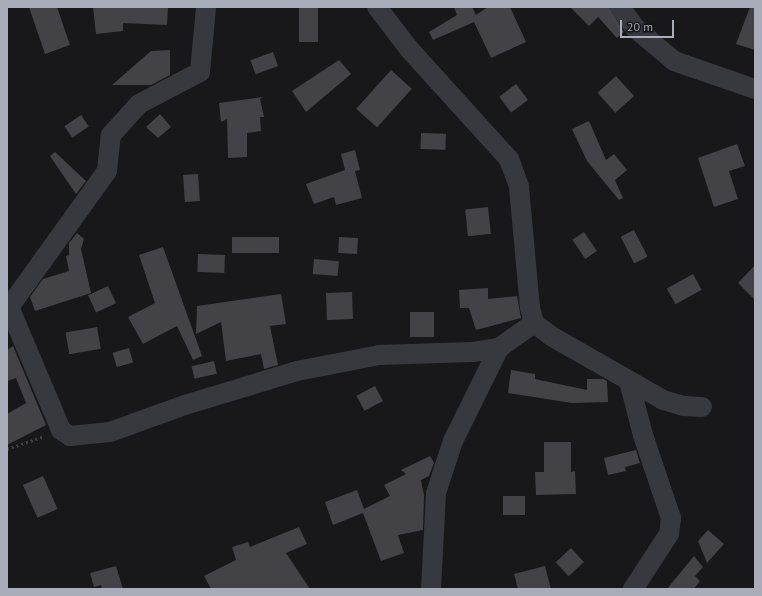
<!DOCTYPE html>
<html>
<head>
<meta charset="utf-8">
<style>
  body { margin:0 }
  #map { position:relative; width:762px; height:596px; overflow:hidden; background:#18181a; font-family:"PT Sans",sans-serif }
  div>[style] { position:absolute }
  .building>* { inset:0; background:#424247; transform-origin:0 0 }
  .path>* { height:2.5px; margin-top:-1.25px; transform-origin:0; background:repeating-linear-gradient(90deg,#3e4046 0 2px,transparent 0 5px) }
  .minor>* { height:20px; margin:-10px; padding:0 10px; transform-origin:10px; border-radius:10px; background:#38393f }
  span { translate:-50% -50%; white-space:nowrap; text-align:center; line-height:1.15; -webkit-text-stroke:3px #131315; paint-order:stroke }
  .frame { position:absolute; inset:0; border:8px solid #a9adba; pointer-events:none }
  .scale { position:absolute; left:620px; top:20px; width:54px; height:18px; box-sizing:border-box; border:2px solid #a9adba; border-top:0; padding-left:5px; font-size:12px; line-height:14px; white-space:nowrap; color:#a9adba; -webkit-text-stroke:3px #131315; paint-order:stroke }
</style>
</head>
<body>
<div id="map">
  <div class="building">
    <div style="clip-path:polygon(29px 7px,57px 7px,70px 45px,45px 54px)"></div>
    <div style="clip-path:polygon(93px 7px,168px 7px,167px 25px,123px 23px,123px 31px,96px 34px)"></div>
    <div style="left:299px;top:7px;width:19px;height:35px"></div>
    <div style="clip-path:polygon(454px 7px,472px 7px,476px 15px,488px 7px,510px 7px,526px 42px,491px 58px,474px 22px,433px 40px,429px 32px,457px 15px)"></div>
    <div style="clip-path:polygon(570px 7px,609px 7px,624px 32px,617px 38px,598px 17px,589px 26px)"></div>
    <div style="clip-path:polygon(750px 7px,755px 7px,755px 50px,736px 44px)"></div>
    <div style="clip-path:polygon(170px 50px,170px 75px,151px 85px,112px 85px,151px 51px)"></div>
    <div style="left:273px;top:52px;width:15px;height:24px;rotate:70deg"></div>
    <div style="clip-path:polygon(339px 60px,351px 74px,306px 112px,292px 91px)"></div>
    <div style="left:391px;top:70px;width:28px;height:52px;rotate:42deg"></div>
    <div style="left:616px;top:76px;width:27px;height:25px;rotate:48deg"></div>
    <div style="left:516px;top:84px;width:20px;height:21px;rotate:53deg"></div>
    <div style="clip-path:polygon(263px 97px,260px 99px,264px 117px,260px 117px,261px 131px,247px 133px,247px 157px,228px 158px,227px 119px,221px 122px,219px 103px)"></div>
    <div style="clip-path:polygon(160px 114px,171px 127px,158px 138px,146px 127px)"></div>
    <div style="left:81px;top:115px;width:14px;height:20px;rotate:56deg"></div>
    <div style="clip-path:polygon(589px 121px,606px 160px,614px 154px,627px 170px,615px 180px,623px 198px,619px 200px,587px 161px,572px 129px)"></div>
    <div style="left:421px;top:133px;width:25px;height:16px;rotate:2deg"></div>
    <div style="clip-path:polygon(737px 144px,745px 166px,729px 171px,738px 199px,714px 207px,698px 158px)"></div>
    <div style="clip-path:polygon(355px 150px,360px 170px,355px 171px,362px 198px,336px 205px,334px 197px,314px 204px,306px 184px,345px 170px,341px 154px)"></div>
    <div style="clip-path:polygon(55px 152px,86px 181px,76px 194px,50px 156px)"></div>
    <div style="left:198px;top:174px;width:27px;height:15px;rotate:86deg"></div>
    <div style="left:488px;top:207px;width:27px;height:23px;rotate:84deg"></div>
    <div style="left:634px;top:230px;width:30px;height:15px;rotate:63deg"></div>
    <div style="left:584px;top:232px;width:23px;height:14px;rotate:56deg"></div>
    <div style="clip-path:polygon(77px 233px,84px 239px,81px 249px,91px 293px,35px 311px,30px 297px,43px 279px,69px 271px,66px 256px,69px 255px,69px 243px)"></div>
    <div style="left:279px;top:237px;width:16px;height:47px;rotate:90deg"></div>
    <div style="left:339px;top:237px;width:19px;height:16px;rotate:3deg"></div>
    <div style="clip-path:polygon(163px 247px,202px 356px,193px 360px,177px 326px,143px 344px,128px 317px,155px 303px,139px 255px)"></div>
    <div style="left:198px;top:254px;width:27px;height:18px;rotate:2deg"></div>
    <div style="left:314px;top:259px;width:25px;height:15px;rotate:5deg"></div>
    <div style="clip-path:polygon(755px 265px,755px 300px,738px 283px)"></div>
    <div style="left:693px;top:274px;width:18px;height:30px;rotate:61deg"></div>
    <div style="left:108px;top:286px;width:19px;height:22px;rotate:65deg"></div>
    <div style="clip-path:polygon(488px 288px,488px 299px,517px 296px,521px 318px,476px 330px,469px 308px,460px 308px,459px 290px)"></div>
    <div style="left:352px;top:292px;width:27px;height:26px;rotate:88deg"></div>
    <div style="clip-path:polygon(281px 294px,286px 324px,270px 326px,278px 365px,264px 369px,261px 354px,226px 361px,221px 322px,196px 334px,197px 306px)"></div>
    <div style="left:410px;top:312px;width:24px;height:25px"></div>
    <div style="left:97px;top:327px;width:22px;height:32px;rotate:80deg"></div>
    <div style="clip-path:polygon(13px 346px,46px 425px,7px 445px,7px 414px,26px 403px,16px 378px,7px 381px,7px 350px)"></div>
    <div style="left:129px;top:348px;width:15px;height:17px;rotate:74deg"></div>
    <div style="left:214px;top:361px;width:13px;height:23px;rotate:77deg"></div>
    <div style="clip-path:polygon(511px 370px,535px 374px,535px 379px,587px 390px,587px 379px,603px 379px,607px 381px,608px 402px,572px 403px,508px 393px)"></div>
    <div style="left:375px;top:386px;width:17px;height:21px;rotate:62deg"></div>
    <div style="clip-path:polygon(544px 442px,571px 442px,571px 472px,575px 471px,576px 494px,536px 495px,535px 472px,544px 472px)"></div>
    <div style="clip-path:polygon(636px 450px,640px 463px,625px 467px,626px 471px,608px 475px,604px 458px)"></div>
    <div style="clip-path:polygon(430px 456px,434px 463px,429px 476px,421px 480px,424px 495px,423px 530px,398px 535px,404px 553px,381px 561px,363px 513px,333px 525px,325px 502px,357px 490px,364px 509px,390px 496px,384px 485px,406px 474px,401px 470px)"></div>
    <div style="left:43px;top:476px;width:36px;height:22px;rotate:66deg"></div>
    <div style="left:503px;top:496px;width:22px;height:19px"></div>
    <div style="clip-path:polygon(299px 527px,307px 544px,286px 553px,310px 589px,211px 589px,204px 576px,236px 560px,232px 547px,248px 542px,250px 547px)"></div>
    <div style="clip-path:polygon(708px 530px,724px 544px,707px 563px,698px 541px)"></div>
    <div style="left:571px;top:548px;width:19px;height:21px;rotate:47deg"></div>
    <div style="clip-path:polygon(694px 556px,703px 567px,695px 576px,700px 581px,694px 589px,667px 589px)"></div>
    <div style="clip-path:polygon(116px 566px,123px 589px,102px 589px,101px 585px,94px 587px,90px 573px)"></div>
    <div style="clip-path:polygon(545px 566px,551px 589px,518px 589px,514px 574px)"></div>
  </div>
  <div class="path">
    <div style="left:7px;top:449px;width:39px;rotate:-19deg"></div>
  </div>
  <div class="minor">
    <div style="left:377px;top:7px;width:54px;rotate:52.5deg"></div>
    <div style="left:410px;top:50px;width:147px;rotate:47.8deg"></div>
    <div style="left:509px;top:159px;width:30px;rotate:70deg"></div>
    <div style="left:519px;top:187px;width:121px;rotate:84.8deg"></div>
    <div style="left:530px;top:308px;width:16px;rotate:75deg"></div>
    <div style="left:534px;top:323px;width:21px;rotate:37deg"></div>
    <div style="left:551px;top:336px;width:129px;rotate:29.7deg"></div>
    <div style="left:663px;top:400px;width:22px;rotate:16deg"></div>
    <div style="left:684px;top:406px;width:18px;rotate:3deg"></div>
    <div style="left:620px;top:7px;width:26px;rotate:54deg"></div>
    <div style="left:635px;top:28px;width:51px;rotate:40.2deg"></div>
    <div style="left:674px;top:61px;width:86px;rotate:19.1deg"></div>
    <div style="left:7px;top:302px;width:139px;rotate:67.1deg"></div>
    <div style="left:61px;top:430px;width:11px;rotate:34deg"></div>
    <div style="left:70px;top:436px;width:40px;rotate:-5.7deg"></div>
    <div style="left:110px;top:432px;width:80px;rotate:-19.8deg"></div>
    <div style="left:185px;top:405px;width:117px;rotate:-16.9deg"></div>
    <div style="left:297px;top:371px;width:84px;rotate:-11deg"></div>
    <div style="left:379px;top:355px;width:94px;rotate:-1.8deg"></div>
    <div style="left:473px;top:352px;width:26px;rotate:-9deg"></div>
    <div style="left:499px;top:348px;width:43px;rotate:-35.5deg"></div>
    <div style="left:10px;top:306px;width:166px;rotate:-54.3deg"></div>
    <div style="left:107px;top:171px;width:36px;rotate:-84deg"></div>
    <div style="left:111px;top:135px;width:42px;rotate:-47.9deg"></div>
    <div style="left:139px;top:104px;width:69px;rotate:-27.7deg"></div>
    <div style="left:200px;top:72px;width:65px;rotate:-84.7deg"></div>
    <div style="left:629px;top:381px;width:56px;rotate:75.5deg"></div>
    <div style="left:643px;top:435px;width:88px;rotate:71.4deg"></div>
    <div style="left:671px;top:518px;width:16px;rotate:97deg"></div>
    <div style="left:669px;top:534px;width:66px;rotate:123.2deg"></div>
    <div style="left:431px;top:589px;width:96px;rotate:-87deg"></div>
    <div style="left:436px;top:493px;width:55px;rotate:-71.9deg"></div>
    <div style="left:453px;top:441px;width:104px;rotate:-63.7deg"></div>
  </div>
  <div class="frame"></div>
  <div class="scale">20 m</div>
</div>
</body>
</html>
